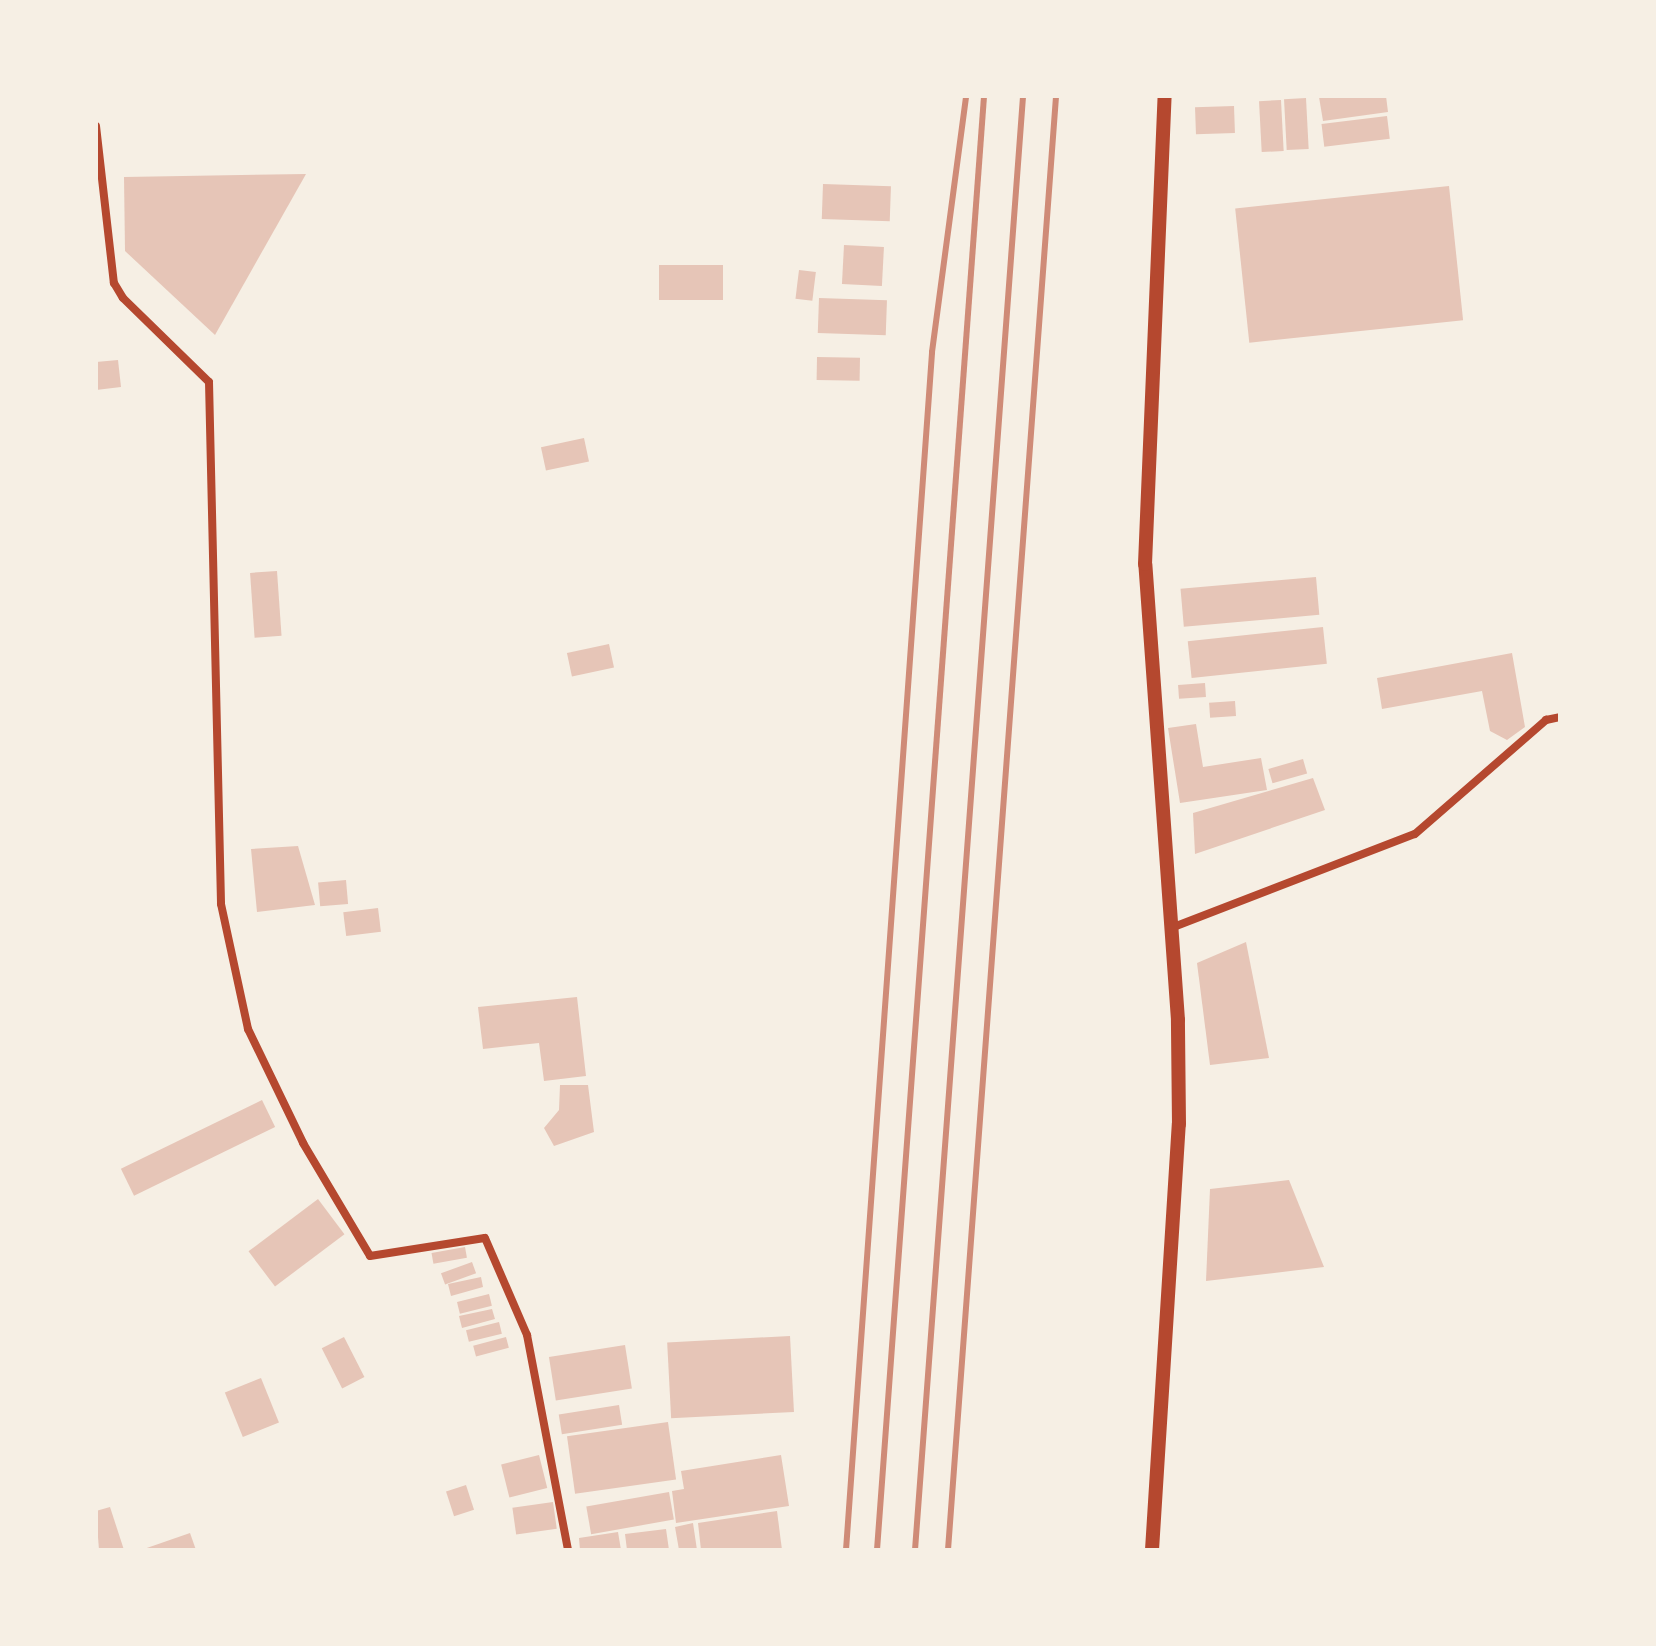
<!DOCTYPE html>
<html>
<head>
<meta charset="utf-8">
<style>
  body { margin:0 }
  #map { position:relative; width:1656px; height:1646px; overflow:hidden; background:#f6efe4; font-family:Arial,sans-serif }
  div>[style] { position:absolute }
  .building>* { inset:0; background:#e6c5b7; transform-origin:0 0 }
  .minor>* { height:8px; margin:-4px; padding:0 4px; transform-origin:4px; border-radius:4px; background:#b5482f }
  .tertiary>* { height:14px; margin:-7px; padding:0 7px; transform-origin:7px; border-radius:7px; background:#b5482f }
  .rail>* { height:6px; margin:-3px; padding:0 3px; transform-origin:3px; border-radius:3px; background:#cf8b77 }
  span { translate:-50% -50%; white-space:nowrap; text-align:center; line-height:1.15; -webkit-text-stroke:8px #f6efe4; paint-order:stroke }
  .frame { position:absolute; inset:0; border:98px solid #f6efe4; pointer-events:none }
</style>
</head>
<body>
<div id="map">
  <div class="building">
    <div style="clip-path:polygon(1386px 96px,1388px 112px,1323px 121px,1319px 97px)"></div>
    <div style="left:1306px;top:98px;width:51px;height:22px;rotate:87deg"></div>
    <div style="left:1281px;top:100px;width:51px;height:22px;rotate:87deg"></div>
    <div style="left:1234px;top:106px;width:27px;height:39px;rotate:88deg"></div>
    <div style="left:1387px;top:116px;width:23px;height:66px;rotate:83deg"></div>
    <div style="clip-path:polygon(306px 174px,215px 335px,125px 251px,124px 177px)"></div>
    <div style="left:823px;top:184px;width:68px;height:35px;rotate:2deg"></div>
    <div style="left:1449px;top:186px;width:135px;height:215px;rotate:84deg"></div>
    <div style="left:844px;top:245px;width:40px;height:39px;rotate:3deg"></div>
    <div style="left:723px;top:265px;width:35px;height:64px;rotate:90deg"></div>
    <div style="left:799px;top:270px;width:17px;height:29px;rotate:7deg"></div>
    <div style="left:819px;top:298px;width:68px;height:35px;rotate:2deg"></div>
    <div style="left:817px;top:357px;width:43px;height:23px;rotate:1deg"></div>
    <div style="clip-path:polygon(118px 360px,121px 387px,96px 390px,96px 362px)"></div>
    <div style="left:584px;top:438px;width:24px;height:44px;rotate:78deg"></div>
    <div style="left:277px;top:571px;width:65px;height:27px;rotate:86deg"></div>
    <div style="left:1316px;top:577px;width:38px;height:136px;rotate:85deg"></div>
    <div style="left:1323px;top:627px;width:37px;height:136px;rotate:84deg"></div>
    <div style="left:609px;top:644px;width:24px;height:43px;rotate:78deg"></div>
    <div style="clip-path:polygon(1512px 653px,1525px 727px,1507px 740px,1490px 731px,1482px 691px,1382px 709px,1377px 678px)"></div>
    <div style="left:1205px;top:683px;width:14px;height:27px;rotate:86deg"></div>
    <div style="left:1235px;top:701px;width:15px;height:26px;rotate:86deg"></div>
    <div style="clip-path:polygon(1196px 724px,1203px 767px,1261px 758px,1267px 790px,1180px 803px,1168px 728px)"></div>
    <div style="left:1303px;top:759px;width:15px;height:36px;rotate:74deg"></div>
    <div style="clip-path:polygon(1313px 778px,1325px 810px,1195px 854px,1193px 813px)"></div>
    <div style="clip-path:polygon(298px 846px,315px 905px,257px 912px,251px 849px)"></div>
    <div style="left:346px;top:880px;width:24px;height:28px;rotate:85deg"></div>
    <div style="left:378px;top:908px;width:24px;height:35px;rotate:83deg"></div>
    <div style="clip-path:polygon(1246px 942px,1269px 1058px,1210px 1065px,1197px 963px)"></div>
    <div style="clip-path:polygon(577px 997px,586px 1076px,544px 1081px,539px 1043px,483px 1049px,478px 1007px)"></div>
    <div style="clip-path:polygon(560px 1085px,588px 1085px,594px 1132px,554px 1146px,544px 1128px,559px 1110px)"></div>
    <div style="left:262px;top:1100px;width:30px;height:157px;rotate:64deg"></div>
    <div style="clip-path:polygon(1289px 1180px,1324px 1267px,1206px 1281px,1210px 1189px)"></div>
    <div style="left:318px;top:1199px;width:44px;height:87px;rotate:53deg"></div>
    <div style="left:465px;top:1247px;width:11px;height:34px;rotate:80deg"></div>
    <div style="left:472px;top:1262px;width:12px;height:33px;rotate:70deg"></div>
    <div style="clip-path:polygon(481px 1277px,483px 1287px,451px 1296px,448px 1284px)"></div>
    <div style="left:489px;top:1294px;width:12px;height:33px;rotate:76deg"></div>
    <div style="clip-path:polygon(492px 1309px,495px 1319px,462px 1328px,459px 1316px)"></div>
    <div style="left:499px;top:1322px;width:12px;height:34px;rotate:76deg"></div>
    <div style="left:790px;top:1336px;width:76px;height:123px;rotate:87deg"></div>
    <div style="left:344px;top:1337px;width:45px;height:25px;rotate:63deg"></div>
    <div style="left:506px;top:1337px;width:11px;height:34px;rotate:75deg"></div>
    <div style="left:625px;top:1345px;width:44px;height:77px;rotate:81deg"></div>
    <div style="left:261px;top:1378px;width:48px;height:39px;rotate:68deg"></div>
    <div style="left:619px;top:1405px;width:20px;height:61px;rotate:81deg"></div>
    <div style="left:668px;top:1422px;width:58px;height:102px;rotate:82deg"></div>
    <div style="left:539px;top:1455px;width:34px;height:39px;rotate:76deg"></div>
    <div style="clip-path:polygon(781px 1455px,789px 1506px,676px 1523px,672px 1491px,684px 1489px,681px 1471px)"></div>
    <div style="left:466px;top:1485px;width:26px;height:21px;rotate:72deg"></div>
    <div style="left:669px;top:1492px;width:28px;height:84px;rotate:80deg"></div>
    <div style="left:553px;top:1502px;width:27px;height:41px;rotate:82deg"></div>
    <div style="clip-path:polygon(110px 1507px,124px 1550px,99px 1550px,96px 1511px)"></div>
    <div style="clip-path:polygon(777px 1511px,782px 1550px,701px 1550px,698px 1523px)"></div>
    <div style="clip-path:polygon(693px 1523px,697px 1550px,679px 1550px,675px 1527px)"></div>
    <div style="clip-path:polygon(666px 1529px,669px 1550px,627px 1550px,625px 1534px)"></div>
    <div style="clip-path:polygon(618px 1532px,621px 1550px,580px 1550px,579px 1538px)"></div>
    <div style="clip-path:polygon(190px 1533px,196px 1550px,141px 1550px)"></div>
  </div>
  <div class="minor">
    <div style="left:96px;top:126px;width:158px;rotate:83.5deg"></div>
    <div style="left:114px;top:283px;width:17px;rotate:59deg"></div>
    <div style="left:123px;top:298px;width:120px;rotate:44.3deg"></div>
    <div style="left:209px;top:382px;width:522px;rotate:88.68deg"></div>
    <div style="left:221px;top:904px;width:128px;rotate:77.8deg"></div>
    <div style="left:248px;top:1029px;width:127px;rotate:64.2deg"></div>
    <div style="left:303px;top:1143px;width:131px;rotate:59.3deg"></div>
    <div style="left:370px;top:1256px;width:116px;rotate:-8.9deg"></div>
    <div style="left:485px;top:1238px;width:106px;rotate:66.6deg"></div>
    <div style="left:527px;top:1335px;width:219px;rotate:79.2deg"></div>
    <div style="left:1171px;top:928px;width:261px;rotate:-21.1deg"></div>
    <div style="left:1415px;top:834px;width:174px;rotate:-41deg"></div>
    <div style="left:1546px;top:720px;width:14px;rotate:-12deg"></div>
  </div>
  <div class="tertiary">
    <div style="left:1152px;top:1550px;width:427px;rotate:-86.4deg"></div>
    <div style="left:1179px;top:1124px;width:104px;rotate:-90.6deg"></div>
    <div style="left:1178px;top:1020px;width:457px;rotate:-94.1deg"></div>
    <div style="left:1145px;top:564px;width:468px;rotate:-87.6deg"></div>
  </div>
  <div class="rail">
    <div style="left:846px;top:1550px;width:1201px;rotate:-85.89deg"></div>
    <div style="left:932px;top:352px;width:258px;rotate:-82.4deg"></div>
    <div style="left:877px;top:1550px;width:1458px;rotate:-85.79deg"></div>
    <div style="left:915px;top:1550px;width:1458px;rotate:-85.75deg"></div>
    <div style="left:948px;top:1550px;width:1458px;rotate:-85.75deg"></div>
  </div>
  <div class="frame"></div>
</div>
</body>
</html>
